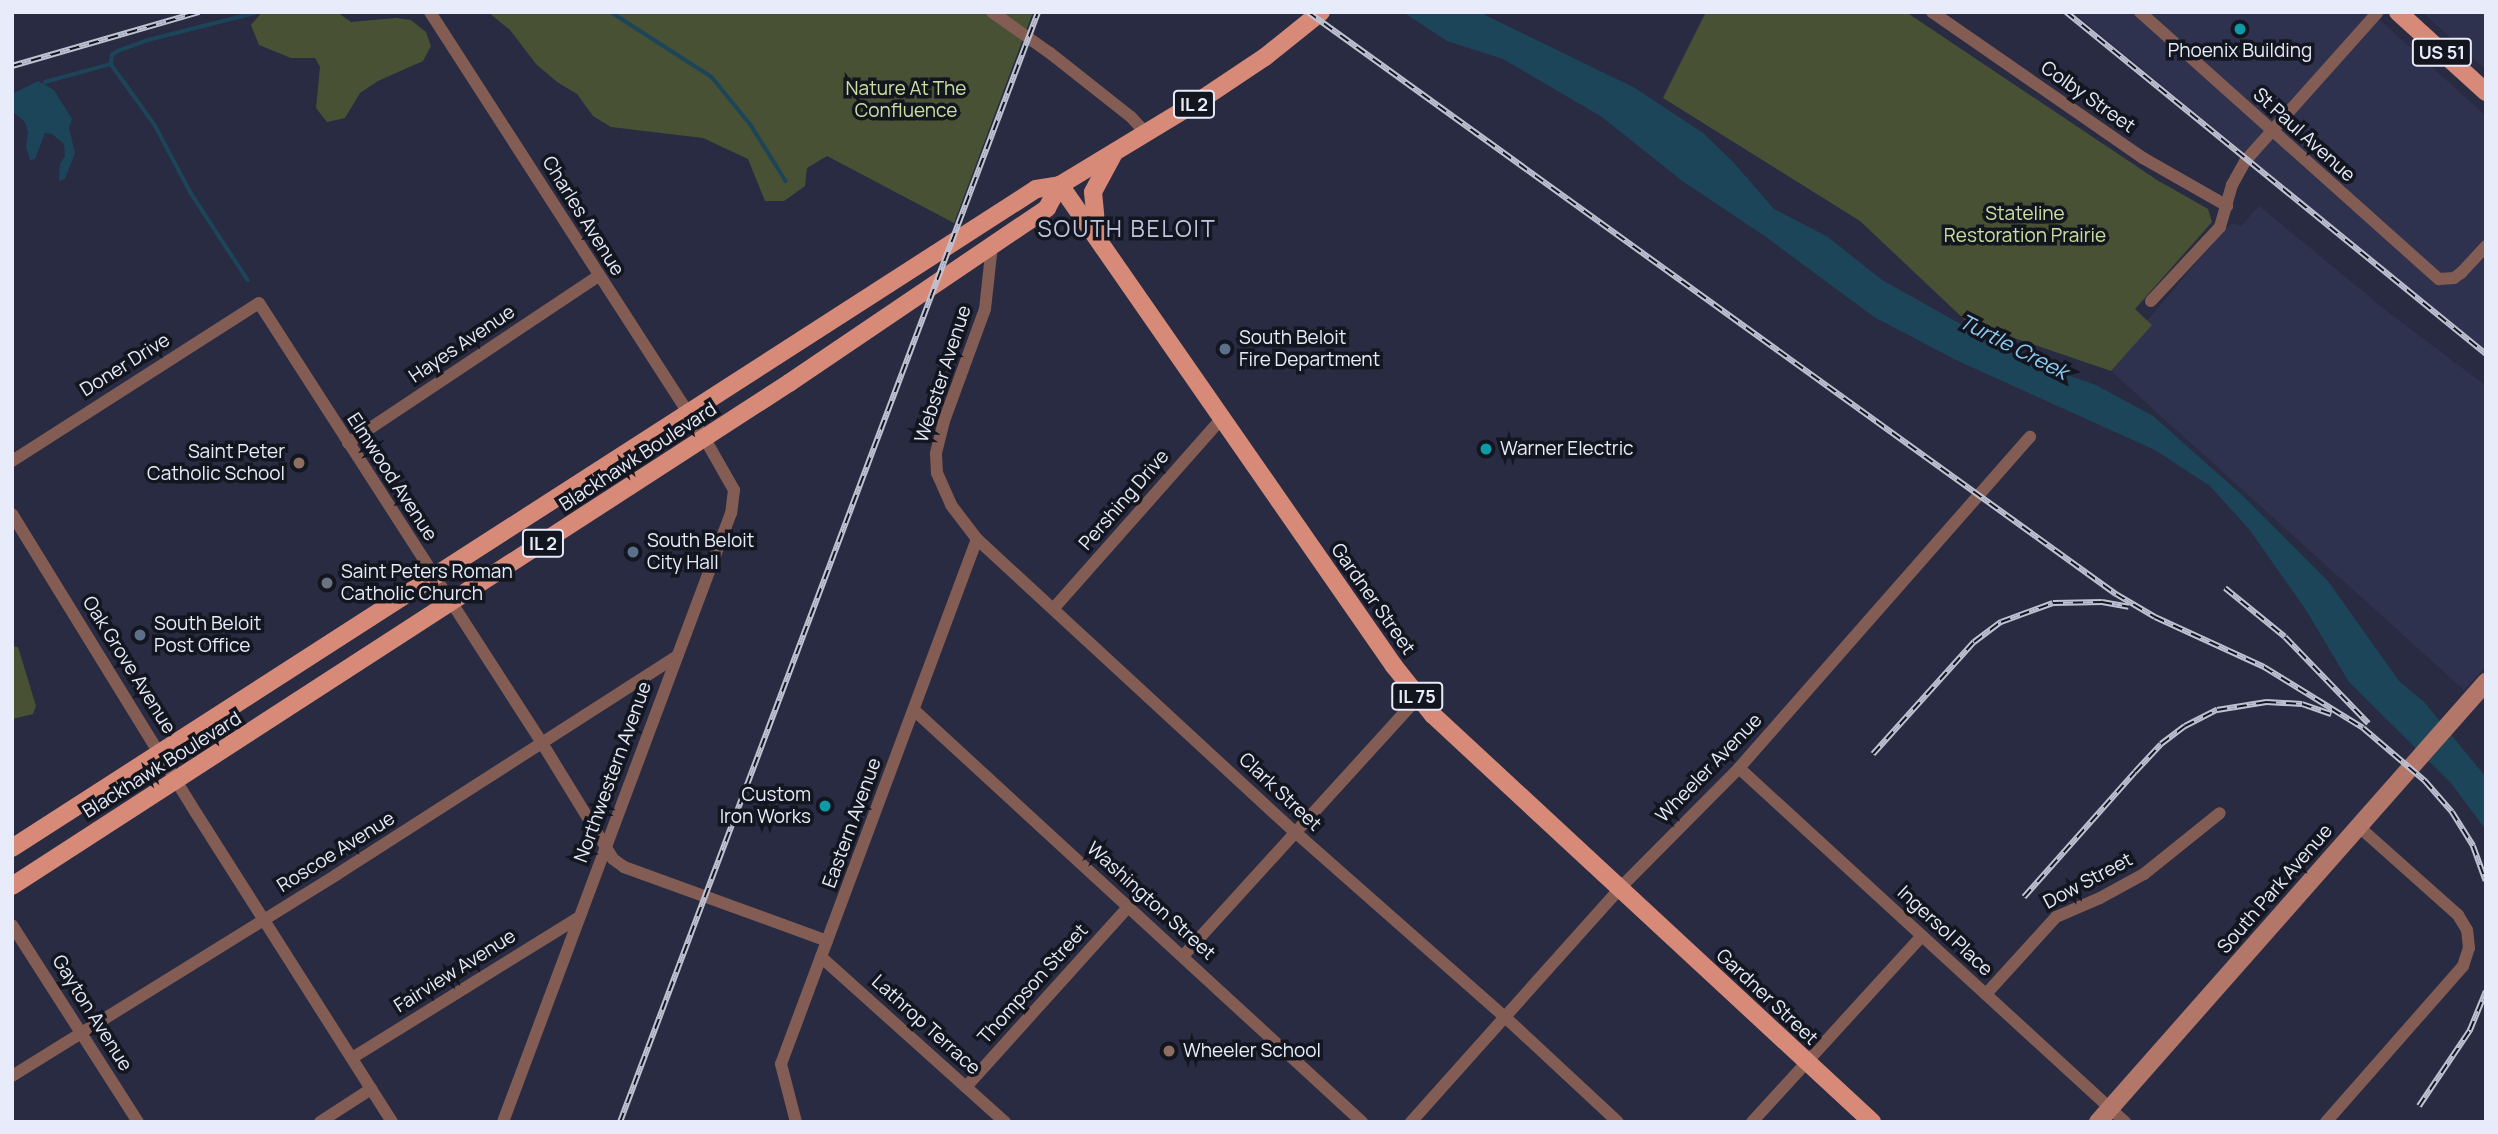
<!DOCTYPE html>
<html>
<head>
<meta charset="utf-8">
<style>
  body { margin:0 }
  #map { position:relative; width:2498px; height:1134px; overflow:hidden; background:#282b41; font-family:Manrope,sans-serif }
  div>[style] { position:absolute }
  .built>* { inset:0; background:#2e324e }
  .green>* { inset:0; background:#485133 }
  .water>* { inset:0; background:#1d4559 }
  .stream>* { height:3.5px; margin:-1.75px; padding:0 1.75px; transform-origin:1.75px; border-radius:1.75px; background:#1d4559 }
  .street>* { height:12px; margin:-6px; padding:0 6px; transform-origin:6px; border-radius:6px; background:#835d54 }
  .secondary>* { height:18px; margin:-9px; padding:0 9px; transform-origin:9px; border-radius:9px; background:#b37769 }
  .primary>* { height:18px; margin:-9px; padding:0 9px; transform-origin:9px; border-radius:9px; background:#d88a79 }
  .rail>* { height:6px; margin-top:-3px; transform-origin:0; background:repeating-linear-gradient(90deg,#13151f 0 10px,#bec2d2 0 20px); box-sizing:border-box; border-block:2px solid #bec2d2 }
  .dots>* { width:19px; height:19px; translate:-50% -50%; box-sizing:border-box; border:4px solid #13151f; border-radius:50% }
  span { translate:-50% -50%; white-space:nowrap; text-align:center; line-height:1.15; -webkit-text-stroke:7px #13151f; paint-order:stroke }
  .shield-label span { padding:2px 5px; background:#13151f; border:2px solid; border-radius:5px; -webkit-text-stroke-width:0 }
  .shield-label { font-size:18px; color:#e8ecfa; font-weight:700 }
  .poi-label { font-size:19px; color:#e8ecfa }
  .left { translate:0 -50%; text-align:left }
  .right { translate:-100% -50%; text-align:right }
  .park-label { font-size:19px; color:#cbe0a0 }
  .street-label { font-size:19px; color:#e8ecfa }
  .water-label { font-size:21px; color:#8acdf3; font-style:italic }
  .quarter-label { font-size:23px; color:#bfc5e2; letter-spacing:2px }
  .frame { position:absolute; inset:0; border:14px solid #e8ecfa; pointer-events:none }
</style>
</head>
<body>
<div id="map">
  <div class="built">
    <div style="clip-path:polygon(2073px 12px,2371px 12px,2486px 116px,2486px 352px)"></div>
    <div style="clip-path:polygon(2422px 12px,2486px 12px,2486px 70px)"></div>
    <div style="clip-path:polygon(2259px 206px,2393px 316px,2486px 386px,2486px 666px,2464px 690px,2111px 371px,2151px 325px,2147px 321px,2225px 229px,2233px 223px,2241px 226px)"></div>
  </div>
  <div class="green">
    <div style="clip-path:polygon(262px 12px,337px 12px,351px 22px,396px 18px,411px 20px,426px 32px,431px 46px,423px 61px,378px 81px,360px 93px,345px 118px,327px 122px,316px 108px,320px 67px,315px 58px,291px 58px,259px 45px,251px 25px)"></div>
    <div style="clip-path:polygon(488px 12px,1033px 12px,954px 223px,827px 156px,807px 168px,805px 186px,784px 201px,765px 201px,748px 159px,703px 138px,611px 127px,593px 116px,577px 94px,557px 82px,536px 64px,510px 30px)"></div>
    <div style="clip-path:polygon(1706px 12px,1906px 12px,2157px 180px,2208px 209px,2212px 222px,2135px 309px,2152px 325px,2111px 371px,1967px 322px,1860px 221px,1663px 98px)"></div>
    <div style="clip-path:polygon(12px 646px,18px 647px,36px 706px,33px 714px,12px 719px)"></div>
  </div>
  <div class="water">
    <div style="clip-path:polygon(1403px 12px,1479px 12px,1635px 88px,1703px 133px,1734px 163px,1774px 209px,1828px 237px,1882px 280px,2025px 360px,2096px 385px,2153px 416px,2242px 495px,2328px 581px,2399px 681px,2424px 702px,2486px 777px,2486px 830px,2451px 783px,2349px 682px,2306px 610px,2249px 529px,2210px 486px,2155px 450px,1958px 361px,1874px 317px,1766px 237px,1681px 180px,1602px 117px,1503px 59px,1447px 41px)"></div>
    <div style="clip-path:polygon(38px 81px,54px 90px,72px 119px,69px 128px,75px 153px,65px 179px,59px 181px,60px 164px,65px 156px,64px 144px,52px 134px,45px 133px,35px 159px,30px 160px,26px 147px,28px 132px,25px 122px,12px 111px,12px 94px)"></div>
  </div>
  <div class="stream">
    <div style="left:611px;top:12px;width:120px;rotate:32.8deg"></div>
    <div style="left:712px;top:77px;width:62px;rotate:50.9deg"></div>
    <div style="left:751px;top:125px;width:66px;rotate:58deg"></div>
    <div style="left:111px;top:64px;width:9px;rotate:-84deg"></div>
    <div style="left:112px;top:55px;width:7px;rotate:-34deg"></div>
    <div style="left:118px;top:51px;width:32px;rotate:-20deg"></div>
    <div style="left:148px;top:40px;width:114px;rotate:-14.2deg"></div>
    <div style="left:45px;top:82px;width:68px;rotate:-15.3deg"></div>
    <div style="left:111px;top:64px;width:75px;rotate:54.2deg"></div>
    <div style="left:155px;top:125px;width:77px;rotate:62.1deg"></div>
    <div style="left:191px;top:193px;width:104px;rotate:56.8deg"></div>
  </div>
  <div class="street">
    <div style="left:430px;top:12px;width:508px;rotate:57.22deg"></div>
    <div style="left:705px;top:439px;width:59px;rotate:60.4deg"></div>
    <div style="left:734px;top:490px;width:23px;rotate:97deg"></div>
    <div style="left:731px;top:513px;width:650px;rotate:110.53deg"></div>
    <div style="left:992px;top:12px;width:71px;rotate:35.3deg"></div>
    <div style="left:1050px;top:53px;width:103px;rotate:38.3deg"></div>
    <div style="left:1131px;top:117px;width:23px;rotate:47deg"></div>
    <div style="left:1932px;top:12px;width:257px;rotate:34.7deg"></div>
    <div style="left:2143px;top:158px;width:97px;rotate:29.7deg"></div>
    <div style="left:2140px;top:12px;width:401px;rotate:41.8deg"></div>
    <div style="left:2439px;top:279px;width:15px;rotate:-4deg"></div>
    <div style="left:2454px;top:278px;width:9px;rotate:-36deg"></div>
    <div style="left:2461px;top:273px;width:37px;rotate:-47deg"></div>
    <div style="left:992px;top:245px;width:64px;rotate:96.2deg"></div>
    <div style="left:985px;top:309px;width:119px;rotate:110.1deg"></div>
    <div style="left:944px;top:421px;width:34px;rotate:104deg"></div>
    <div style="left:936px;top:454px;width:19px;rotate:87deg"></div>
    <div style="left:937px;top:473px;width:35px;rotate:66deg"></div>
    <div style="left:951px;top:505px;width:43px;rotate:52.6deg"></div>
    <div style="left:977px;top:539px;width:432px;rotate:42.7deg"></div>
    <div style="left:1295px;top:832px;width:280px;rotate:41.4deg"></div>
    <div style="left:1505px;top:1017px;width:154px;rotate:42.9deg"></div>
    <div style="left:2151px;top:301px;width:101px;rotate:-47deg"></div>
    <div style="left:2220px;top:227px;width:44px;rotate:-74.1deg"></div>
    <div style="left:2232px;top:185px;width:29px;rotate:-61deg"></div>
    <div style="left:2246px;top:160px;width:198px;rotate:-48.3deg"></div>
    <div style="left:348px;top:443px;width:301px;rotate:-33.7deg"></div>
    <div style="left:12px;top:461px;width:293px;rotate:-32.6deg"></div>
    <div style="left:259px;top:303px;width:523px;rotate:57.25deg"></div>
    <div style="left:542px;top:743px;width:136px;rotate:58.5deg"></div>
    <div style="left:613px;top:859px;width:14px;rotate:36deg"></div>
    <div style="left:624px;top:867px;width:216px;rotate:20deg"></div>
    <div style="left:12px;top:514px;width:351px;rotate:58.4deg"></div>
    <div style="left:196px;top:813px;width:366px;rotate:57.6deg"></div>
    <div style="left:1054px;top:608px;width:254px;rotate:-48.5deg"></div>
    <div style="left:914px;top:710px;width:609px;rotate:42.6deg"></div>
    <div style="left:1739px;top:768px;width:524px;rotate:42.52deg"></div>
    <div style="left:12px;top:925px;width:234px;rotate:57.4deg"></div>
    <div style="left:1183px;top:956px;width:349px;rotate:-47.7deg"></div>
    <div style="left:821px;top:957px;width:247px;rotate:41.9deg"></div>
    <div style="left:1986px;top:994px;width:104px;rotate:-47.7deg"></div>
    <div style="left:2056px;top:917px;width:48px;rotate:-23.4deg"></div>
    <div style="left:2100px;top:898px;width:50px;rotate:-28.6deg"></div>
    <div style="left:2144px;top:874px;width:97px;rotate:-38.8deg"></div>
    <div style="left:352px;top:1058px;width:266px;rotate:-31.8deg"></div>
    <div style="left:12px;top:1076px;width:381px;rotate:-31.8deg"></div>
    <div style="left:336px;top:875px;width:405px;rotate:-32.7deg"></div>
    <div style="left:966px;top:1087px;width:242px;rotate:-48deg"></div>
    <div style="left:320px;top:1122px;width:61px;rotate:-32.9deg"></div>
    <div style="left:796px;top:1122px;width:60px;rotate:-104.5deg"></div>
    <div style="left:781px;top:1064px;width:560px;rotate:-69.53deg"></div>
    <div style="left:1411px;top:1122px;width:312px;rotate:-48.2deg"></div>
    <div style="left:1619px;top:889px;width:170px;rotate:-45.2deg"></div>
    <div style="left:1739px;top:768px;width:441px;rotate:-48.7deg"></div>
    <div style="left:1752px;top:1122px;width:252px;rotate:-47.6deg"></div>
    <div style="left:2326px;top:1122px;width:208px;rotate:-48.7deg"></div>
    <div style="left:2463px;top:966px;width:19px;rotate:-72deg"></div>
    <div style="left:2469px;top:948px;width:18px;rotate:-96deg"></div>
    <div style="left:2467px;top:930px;width:17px;rotate:-121deg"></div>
    <div style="left:2458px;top:915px;width:134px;rotate:-138.3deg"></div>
  </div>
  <div class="secondary">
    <div style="left:2098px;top:1122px;width:587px;rotate:-48.59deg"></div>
  </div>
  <div class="primary">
    <div style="left:2398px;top:12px;width:119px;rotate:42.3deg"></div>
    <div style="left:1060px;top:185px;width:586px;rotate:55.22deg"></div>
    <div style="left:1394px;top:666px;width:63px;rotate:51.5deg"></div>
    <div style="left:1433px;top:715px;width:599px;rotate:42.83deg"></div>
    <div style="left:1097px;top:234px;width:42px;rotate:-95.4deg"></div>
    <div style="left:1093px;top:192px;width:42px;rotate:-61.6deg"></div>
    <div style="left:12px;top:848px;width:1218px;rotate:-32.76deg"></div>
    <div style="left:1036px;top:189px;width:24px;rotate:-9deg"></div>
    <div style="left:1060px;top:185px;width:166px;rotate:-31.2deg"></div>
    <div style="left:1202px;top:99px;width:76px;rotate:-33.7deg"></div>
    <div style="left:1265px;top:57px;width:72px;rotate:-38.8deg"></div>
    <div style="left:12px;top:886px;width:926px;rotate:-32.92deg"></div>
    <div style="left:789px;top:383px;width:312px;rotate:-34.1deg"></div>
    <div style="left:1047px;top:208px;width:26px;rotate:-61deg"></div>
  </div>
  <div class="rail">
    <div style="left:1308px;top:12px;width:996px;rotate:35.77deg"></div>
    <div style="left:2116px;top:594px;width:45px;rotate:30.5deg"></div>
    <div style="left:2155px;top:617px;width:120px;rotate:24.6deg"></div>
    <div style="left:2264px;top:667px;width:116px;rotate:31.6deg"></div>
    <div style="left:2363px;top:728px;width:82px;rotate:40.5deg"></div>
    <div style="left:2425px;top:781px;width:41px;rotate:48.9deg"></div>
    <div style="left:2452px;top:812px;width:40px;rotate:58deg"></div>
    <div style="left:2473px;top:846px;width:37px;rotate:70deg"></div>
    <div style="left:2066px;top:12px;width:542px;rotate:39.16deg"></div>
    <div style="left:12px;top:66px;width:195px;rotate:-16.1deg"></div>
    <div style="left:2225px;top:588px;width:77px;rotate:39.2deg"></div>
    <div style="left:2285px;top:637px;width:120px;rotate:46deg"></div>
    <div style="left:1873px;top:754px;width:151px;rotate:-48deg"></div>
    <div style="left:1974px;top:642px;width:34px;rotate:-37deg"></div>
    <div style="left:2001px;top:622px;width:55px;rotate:-20.1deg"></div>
    <div style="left:2053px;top:603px;width:49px;rotate:-1.2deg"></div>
    <div style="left:2102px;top:602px;width:27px;rotate:10deg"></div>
    <div style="left:2024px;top:897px;width:167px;rotate:-48.4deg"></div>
    <div style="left:2135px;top:772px;width:38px;rotate:-47deg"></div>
    <div style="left:2161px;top:744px;width:30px;rotate:-37deg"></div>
    <div style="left:2185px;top:726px;width:36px;rotate:-27deg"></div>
    <div style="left:2217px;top:710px;width:50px;rotate:-9.3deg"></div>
    <div style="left:2266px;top:702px;width:36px;rotate:3deg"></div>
    <div style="left:2302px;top:704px;width:31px;rotate:19deg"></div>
    <div style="left:2419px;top:1106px;width:92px;rotate:-56.1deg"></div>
    <div style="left:2470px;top:1030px;width:42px;rotate:-67.7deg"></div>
    <div style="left:620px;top:1122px;width:1186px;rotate:-69.36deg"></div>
  </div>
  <div class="dots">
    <div style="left:2240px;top:29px;background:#0f9aa8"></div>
    <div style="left:1225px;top:349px;background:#5c6f8a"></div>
    <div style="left:1486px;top:449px;background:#0f9aa8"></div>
    <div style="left:299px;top:463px;background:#8d6e63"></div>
    <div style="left:633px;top:552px;background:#5c6f8a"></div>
    <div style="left:327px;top:583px;background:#6b7280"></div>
    <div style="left:140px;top:635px;background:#5c6f8a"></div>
    <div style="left:825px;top:806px;background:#0f9aa8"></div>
    <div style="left:1169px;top:1051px;background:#8d6e63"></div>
  </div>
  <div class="shield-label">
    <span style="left:2442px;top:52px">US 51</span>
    <span style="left:1194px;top:104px">IL 2</span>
    <span style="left:543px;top:543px">IL 2</span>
    <span style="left:1417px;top:696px">IL 75</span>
  </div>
  <div class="poi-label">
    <span style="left:2240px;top:51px">Phoenix Building</span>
    <span class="left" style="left:1239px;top:349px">South Beloit<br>Fire Department</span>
    <span class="left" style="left:1500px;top:449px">Warner Electric</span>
    <span class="right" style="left:285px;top:463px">Saint Peter<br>Catholic School</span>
    <span class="left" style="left:647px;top:552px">South Beloit<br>City Hall</span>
    <span class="left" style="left:341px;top:583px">Saint Peters Roman<br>Catholic Church</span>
    <span class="left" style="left:154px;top:635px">South Beloit<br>Post Office</span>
    <span class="right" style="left:811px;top:806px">Custom<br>Iron Works</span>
    <span class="left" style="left:1183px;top:1051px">Wheeler School</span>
  </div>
  <div class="park-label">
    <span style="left:906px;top:100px">Nature At The<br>Confluence</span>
    <span style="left:2025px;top:225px">Stateline<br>Restoration Prairie</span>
  </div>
  <div class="street-label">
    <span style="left:2088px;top:97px;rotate:35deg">Colby Street</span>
    <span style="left:2304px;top:135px;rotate:42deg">St Paul Avenue</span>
    <span style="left:583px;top:216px;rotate:58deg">Charles Avenue</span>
    <span style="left:462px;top:344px;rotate:-34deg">Hayes Avenue</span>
    <span style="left:125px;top:365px;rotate:-32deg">Doner Drive</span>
    <span style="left:943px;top:374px;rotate:-72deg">Webster Avenue</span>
    <span style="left:638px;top:457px;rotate:-33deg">Blackhawk Boulevard</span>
    <span style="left:392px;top:477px;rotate:57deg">Elmwood Avenue</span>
    <span style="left:1124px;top:500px;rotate:-49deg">Pershing Drive</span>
    <span style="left:1373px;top:599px;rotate:55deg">Gardner Street</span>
    <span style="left:129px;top:665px;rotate:58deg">Oak Grove Avenue</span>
    <span style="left:162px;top:765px;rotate:-32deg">Blackhawk Boulevard</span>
    <span style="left:1709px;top:768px;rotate:-46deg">Wheeler Avenue</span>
    <span style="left:613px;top:772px;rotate:-70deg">Northwestern Avenue</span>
    <span style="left:1280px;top:792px;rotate:43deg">Clark Street</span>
    <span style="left:852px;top:823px;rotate:-70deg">Eastern Avenue</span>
    <span style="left:336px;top:852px;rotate:-32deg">Roscoe Avenue</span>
    <span style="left:2088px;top:881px;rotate:-28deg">Dow Street</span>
    <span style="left:2275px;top:889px;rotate:-49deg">South Park Avenue</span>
    <span style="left:1151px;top:901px;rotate:42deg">Washington Street</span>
    <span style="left:1945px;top:931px;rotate:43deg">Ingersol Place</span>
    <span style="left:455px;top:971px;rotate:-32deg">Fairview Avenue</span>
    <span style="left:1033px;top:984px;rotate:-48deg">Thompson Street</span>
    <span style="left:1767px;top:997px;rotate:43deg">Gardner Street</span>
    <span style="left:92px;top:1013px;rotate:58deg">Gayton Avenue</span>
    <span style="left:926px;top:1025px;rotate:42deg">Lathrop Terrace</span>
  </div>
  <div class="water-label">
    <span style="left:2014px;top:346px;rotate:27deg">Turtle Creek</span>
  </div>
  <div class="quarter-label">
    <span style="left:1127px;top:228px">SOUTH BELOIT</span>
  </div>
  <div class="frame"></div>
</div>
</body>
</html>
